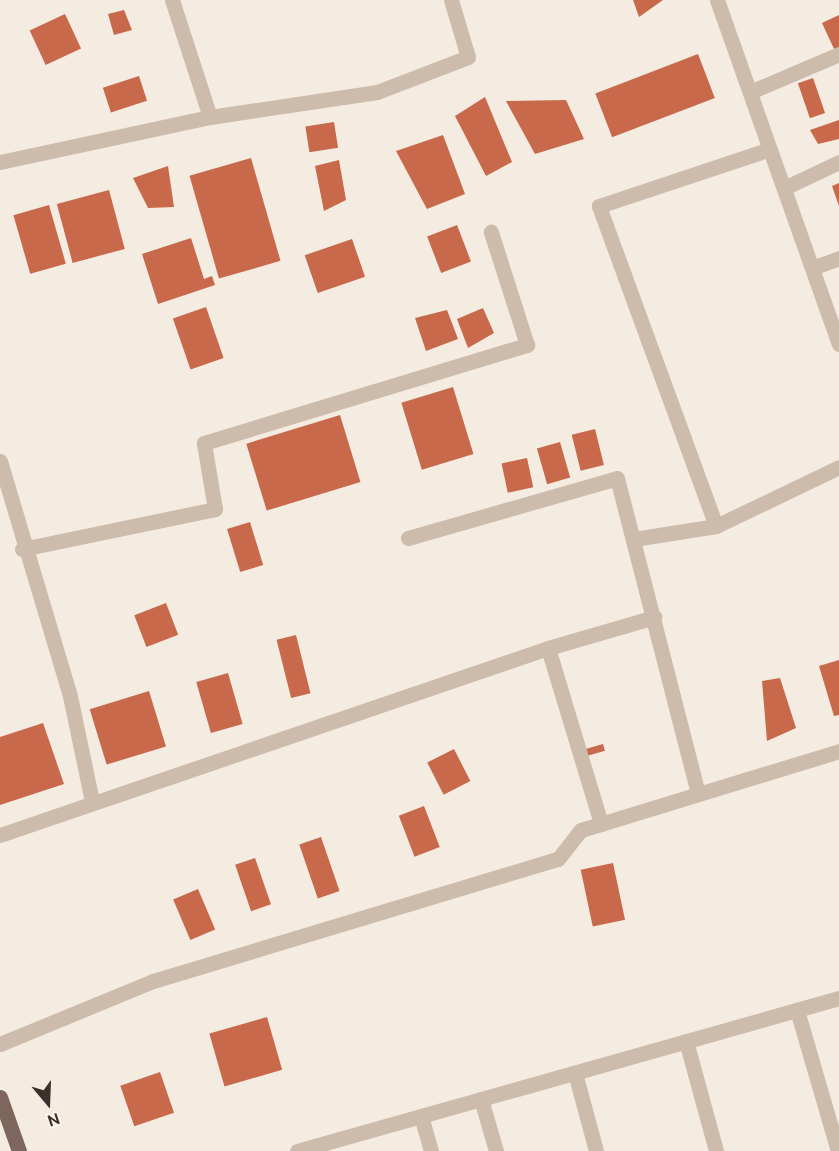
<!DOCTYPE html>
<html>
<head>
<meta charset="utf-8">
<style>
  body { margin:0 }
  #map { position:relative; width:839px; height:1151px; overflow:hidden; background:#f4ebe1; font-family:Ubuntu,sans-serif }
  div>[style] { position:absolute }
  .building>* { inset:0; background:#c8694b; transform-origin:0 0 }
  .minor>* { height:15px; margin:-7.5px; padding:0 7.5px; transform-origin:7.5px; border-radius:7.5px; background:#cdbbac }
  .major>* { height:15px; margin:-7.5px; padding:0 7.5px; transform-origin:7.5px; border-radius:7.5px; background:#7d675c }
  span { translate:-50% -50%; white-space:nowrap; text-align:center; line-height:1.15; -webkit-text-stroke:6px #fbf5ee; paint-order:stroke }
  .north { position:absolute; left:18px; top:1073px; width:60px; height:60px; -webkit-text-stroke:4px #fbf5ee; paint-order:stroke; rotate:161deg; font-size:16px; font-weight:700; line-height:24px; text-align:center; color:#3b302b }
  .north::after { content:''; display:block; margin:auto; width:21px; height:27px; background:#3b302b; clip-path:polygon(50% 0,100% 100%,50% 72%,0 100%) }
</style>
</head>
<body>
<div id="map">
  <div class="building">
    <div style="clip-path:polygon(633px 0,663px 0,639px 17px)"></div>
    <div style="clip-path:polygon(124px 10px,132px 30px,114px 35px,108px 14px)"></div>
    <div style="left:65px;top:14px;width:38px;height:39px;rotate:65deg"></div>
    <div style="clip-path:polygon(839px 15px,839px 49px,835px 51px,822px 23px)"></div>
    <div style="left:698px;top:54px;width:47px;height:110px;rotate:69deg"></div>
    <div style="left:139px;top:76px;width:26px;height:38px;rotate:72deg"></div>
    <div style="left:813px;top:78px;width:37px;height:16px;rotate:71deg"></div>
    <div style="clip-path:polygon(485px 97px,512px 162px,486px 176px,455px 116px)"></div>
    <div style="clip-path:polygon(566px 100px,584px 139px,535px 154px,506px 101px)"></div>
    <div style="clip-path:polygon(839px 120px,839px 139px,818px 144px,810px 130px)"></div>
    <div style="left:334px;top:122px;width:26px;height:29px;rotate:81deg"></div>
    <div style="clip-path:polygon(443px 135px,465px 194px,427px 209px,396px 151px)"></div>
    <div style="left:251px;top:158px;width:107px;height:64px;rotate:74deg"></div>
    <div style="clip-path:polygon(339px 160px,346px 200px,324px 211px,315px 166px)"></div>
    <div style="clip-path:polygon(168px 166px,174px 207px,148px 208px,133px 178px)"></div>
    <div style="clip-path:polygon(839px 183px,839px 206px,832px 186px)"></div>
    <div style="left:109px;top:190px;width:61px;height:54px;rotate:75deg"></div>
    <div style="left:49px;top:205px;width:61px;height:37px;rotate:74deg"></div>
    <div style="left:457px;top:225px;width:39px;height:32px;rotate:69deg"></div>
    <div style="clip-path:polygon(191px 238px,204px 279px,212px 276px,215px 285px,158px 304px,142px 254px)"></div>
    <div style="left:352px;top:239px;width:40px;height:50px;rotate:71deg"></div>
    <div style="left:206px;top:307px;width:54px;height:35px;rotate:71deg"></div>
    <div style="clip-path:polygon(483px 308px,494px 333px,468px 348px,457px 319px)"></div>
    <div style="clip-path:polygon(447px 310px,458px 339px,426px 351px,415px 318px)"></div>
    <div style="left:453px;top:387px;width:70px;height:54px;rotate:73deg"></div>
    <div style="left:340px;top:415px;width:70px;height:98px;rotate:73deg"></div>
    <div style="left:595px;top:429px;width:37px;height:24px;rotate:76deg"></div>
    <div style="left:560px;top:442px;width:37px;height:24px;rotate:74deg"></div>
    <div style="left:527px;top:458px;width:30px;height:26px;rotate:78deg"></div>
    <div style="left:250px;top:522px;width:45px;height:24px;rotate:73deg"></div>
    <div style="left:166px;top:603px;width:34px;height:34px;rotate:69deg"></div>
    <div style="left:296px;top:635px;width:60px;height:20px;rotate:76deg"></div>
    <div style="clip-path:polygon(839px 660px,839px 715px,834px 716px,819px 666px)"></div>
    <div style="left:228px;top:673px;width:53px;height:33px;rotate:74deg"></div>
    <div style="clip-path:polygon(780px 678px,796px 728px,767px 741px,762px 681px)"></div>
    <div style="left:149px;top:691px;width:58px;height:62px;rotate:73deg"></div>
    <div style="clip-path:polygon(43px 723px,64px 784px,0 805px,0 737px)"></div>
    <div style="left:603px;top:744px;width:7px;height:18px;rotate:74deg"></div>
    <div style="left:454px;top:749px;width:36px;height:30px;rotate:63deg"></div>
    <div style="left:424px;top:806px;width:44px;height:27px;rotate:69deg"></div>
    <div style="left:321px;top:837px;width:57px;height:23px;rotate:71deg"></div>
    <div style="left:255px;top:858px;width:49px;height:21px;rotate:71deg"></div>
    <div style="left:613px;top:863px;width:58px;height:33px;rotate:78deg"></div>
    <div style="left:198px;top:889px;width:44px;height:27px;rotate:67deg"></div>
    <div style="left:267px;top:1017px;width:55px;height:60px;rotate:74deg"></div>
    <div style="left:160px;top:1072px;width:43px;height:42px;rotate:71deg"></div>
  </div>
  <div class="minor">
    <div style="left:717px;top:0;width:365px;rotate:70.5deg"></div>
    <div style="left:750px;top:92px;width:97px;rotate:-23.1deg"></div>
    <div style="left:210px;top:117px;width:169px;rotate:-8.5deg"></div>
    <div style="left:377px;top:92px;width:97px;rotate:-21deg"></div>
    <div style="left:468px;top:57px;width:59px;rotate:-106.6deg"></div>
    <div style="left:0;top:162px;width:215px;rotate:-12.1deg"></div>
    <div style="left:210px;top:117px;width:123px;rotate:-108deg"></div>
    <div style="left:784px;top:188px;width:61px;rotate:-25.3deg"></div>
    <div style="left:812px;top:268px;width:29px;rotate:-20deg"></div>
    <div style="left:0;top:461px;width:245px;rotate:73.4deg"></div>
    <div style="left:70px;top:696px;width:107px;rotate:78.2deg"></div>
    <div style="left:716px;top:526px;width:136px;rotate:-25.6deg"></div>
    <div style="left:408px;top:538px;width:217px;rotate:-16deg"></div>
    <div style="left:617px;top:478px;width:326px;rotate:75.6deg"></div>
    <div style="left:634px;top:539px;width:83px;rotate:-9deg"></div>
    <div style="left:716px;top:526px;width:341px;rotate:-110.1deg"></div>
    <div style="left:599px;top:206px;width:180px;rotate:-18.4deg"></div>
    <div style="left:22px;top:549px;width:197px;rotate:-11.7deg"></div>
    <div style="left:215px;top:509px;width:67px;rotate:-99.5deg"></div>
    <div style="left:204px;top:443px;width:338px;rotate:-16.9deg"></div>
    <div style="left:527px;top:345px;width:119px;rotate:-107.7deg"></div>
    <div style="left:548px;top:648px;width:184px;rotate:73.2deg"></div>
    <div style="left:0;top:835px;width:579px;rotate:-18.84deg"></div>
    <div style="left:548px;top:648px;width:111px;rotate:-16.2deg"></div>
    <div style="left:797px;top:1010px;width:147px;rotate:73.8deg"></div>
    <div style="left:686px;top:1041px;width:114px;rotate:74.7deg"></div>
    <div style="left:0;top:1044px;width:165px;rotate:-22.4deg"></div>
    <div style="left:153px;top:981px;width:423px;rotate:-16.8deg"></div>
    <div style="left:558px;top:859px;width:37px;rotate:-52deg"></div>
    <div style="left:581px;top:830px;width:270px;rotate:-17deg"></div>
    <div style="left:575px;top:1073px;width:81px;rotate:74.9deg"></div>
    <div style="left:481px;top:1099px;width:54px;rotate:73.9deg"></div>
    <div style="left:421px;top:1116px;width:36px;rotate:74deg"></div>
    <div style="left:297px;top:1151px;width:563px;rotate:-15.76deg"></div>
  </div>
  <div class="major">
    <div style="left:0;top:1097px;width:57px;rotate:70.6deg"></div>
  </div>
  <div class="north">N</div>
</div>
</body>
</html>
